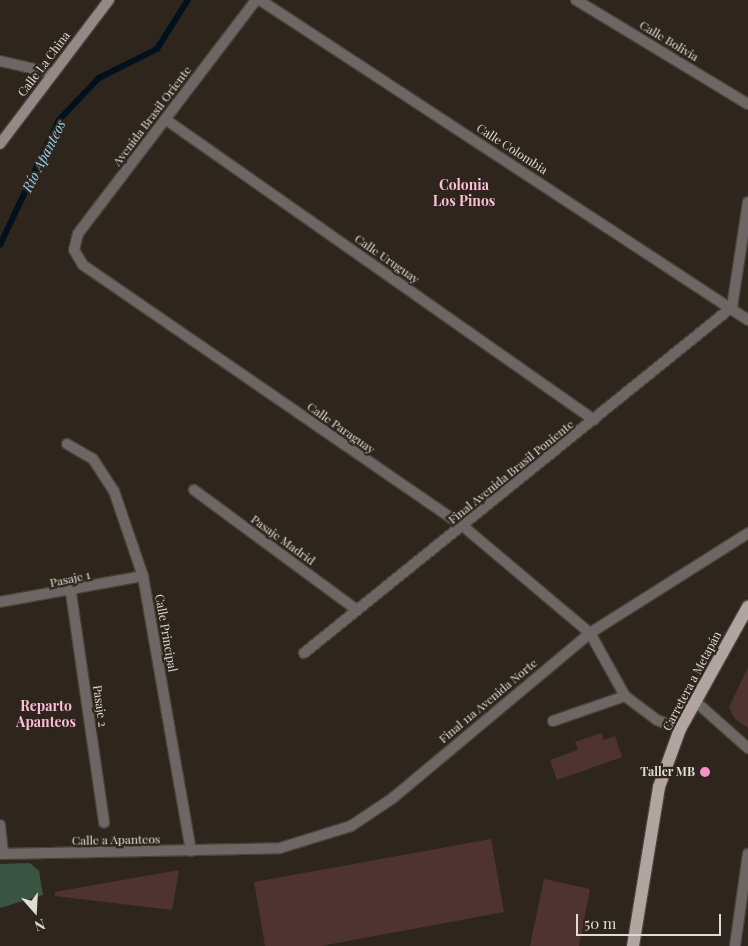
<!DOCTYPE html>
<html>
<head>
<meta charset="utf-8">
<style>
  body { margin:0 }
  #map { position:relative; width:748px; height:946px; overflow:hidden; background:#2e261d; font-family:"Playfair Display",serif }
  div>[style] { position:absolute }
  .green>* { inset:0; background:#3b5342 }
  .stream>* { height:5.5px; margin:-2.75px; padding:0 2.75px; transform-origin:2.75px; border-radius:2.75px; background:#00111d }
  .building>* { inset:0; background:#4f3330 }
  .roads { filter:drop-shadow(1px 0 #4a433a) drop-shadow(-1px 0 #4a433a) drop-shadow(0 1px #4a433a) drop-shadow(0 -1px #4a433a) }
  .service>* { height:10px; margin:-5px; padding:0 5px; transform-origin:5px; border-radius:5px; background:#6d6664 }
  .pedestrian>* { height:10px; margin:-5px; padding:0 5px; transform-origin:5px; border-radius:5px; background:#6d6664 }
  .minor>* { height:10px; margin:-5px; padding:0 5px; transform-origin:5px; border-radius:5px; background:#6d6664 }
  .secondary>* { height:10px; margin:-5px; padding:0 5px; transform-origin:5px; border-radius:5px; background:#948986 }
  .primary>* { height:12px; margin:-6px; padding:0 6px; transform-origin:6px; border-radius:6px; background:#b2a4a0 }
  .dots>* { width:14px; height:14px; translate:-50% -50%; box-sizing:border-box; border:2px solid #2e261d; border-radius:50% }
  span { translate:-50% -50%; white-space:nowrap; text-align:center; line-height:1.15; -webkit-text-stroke:4.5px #2e261d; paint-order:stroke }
  .street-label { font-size:12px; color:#e0dbd5 }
  .poi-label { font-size:12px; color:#e0dbd5; font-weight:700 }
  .right { translate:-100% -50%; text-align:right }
  .water-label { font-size:14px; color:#97cfed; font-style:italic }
  .neighbourhood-label { font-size:14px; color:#fcbedb; font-weight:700 }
  .north { position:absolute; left:10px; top:886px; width:50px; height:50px; -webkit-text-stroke:4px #2e261d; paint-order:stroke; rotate:161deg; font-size:14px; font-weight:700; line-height:20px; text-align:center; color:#e0dbd5 }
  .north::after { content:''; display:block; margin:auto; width:18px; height:22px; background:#e0dbd5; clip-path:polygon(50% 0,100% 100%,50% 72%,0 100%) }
  .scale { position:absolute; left:576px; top:914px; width:145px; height:22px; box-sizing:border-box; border:2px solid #e0dbd5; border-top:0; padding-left:6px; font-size:15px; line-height:18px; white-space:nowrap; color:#e0dbd5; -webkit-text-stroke:4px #2e261d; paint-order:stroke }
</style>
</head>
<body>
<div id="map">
  <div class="green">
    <div style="clip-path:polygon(30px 863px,39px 871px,43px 895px,0 908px,0 864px)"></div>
  </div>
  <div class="stream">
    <div style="left:0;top:245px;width:138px;rotate:-64.7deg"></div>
    <div style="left:59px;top:120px;width:58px;rotate:-46.4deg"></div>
    <div style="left:99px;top:78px;width:65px;rotate:-26.6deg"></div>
    <div style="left:157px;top:49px;width:58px;rotate:-57.7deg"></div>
  </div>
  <div class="building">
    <div style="clip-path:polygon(748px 667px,748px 728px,734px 718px,729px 707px)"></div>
    <div style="clip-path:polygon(601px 733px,604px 740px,615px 736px,622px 757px,557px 780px,550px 760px,578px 750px,575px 742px)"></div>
    <div style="clip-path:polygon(491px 839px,504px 912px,321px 946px,265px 946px,254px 882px)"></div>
    <div style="clip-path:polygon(179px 870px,172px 910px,55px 896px,55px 892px)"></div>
    <div style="clip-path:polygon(544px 879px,590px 889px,579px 946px,530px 946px)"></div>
  </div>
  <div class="roads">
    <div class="service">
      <div style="left:590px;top:633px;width:72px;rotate:60.9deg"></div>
      <div style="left:625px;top:696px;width:40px;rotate:37deg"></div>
      <div style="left:657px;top:720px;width:25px;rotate:21deg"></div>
      <div style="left:553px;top:721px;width:76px;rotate:-19.1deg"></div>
    </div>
    <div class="pedestrian">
      <div style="left:71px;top:593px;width:232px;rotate:81.8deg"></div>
    </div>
    <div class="minor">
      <div style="left:256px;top:0;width:294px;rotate:127.3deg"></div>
      <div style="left:78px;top:234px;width:16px;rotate:104deg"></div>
      <div style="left:74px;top:250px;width:17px;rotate:59deg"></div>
      <div style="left:83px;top:265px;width:462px;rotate:34.5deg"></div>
      <div style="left:464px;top:527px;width:165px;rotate:40.1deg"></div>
      <div style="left:260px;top:0;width:584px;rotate:33.25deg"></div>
      <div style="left:576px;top:0;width:201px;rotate:31.2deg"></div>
      <div style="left:0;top:61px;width:53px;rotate:13deg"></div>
      <div style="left:165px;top:119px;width:524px;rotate:35.05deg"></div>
      <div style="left:67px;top:444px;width:30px;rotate:30deg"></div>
      <div style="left:93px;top:459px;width:38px;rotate:57deg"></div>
      <div style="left:114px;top:491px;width:90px;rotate:71.2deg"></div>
      <div style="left:143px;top:576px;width:279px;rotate:80.1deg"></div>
      <div style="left:194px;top:490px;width:202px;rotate:36.4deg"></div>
      <div style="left:0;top:602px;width:145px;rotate:-10.3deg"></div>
      <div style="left:304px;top:653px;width:550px;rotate:-38.95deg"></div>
      <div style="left:732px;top:307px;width:106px;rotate:-81.3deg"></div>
      <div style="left:695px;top:701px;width:71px;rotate:41.6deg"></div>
      <div style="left:0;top:825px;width:29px;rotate:84deg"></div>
      <div style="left:0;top:854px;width:280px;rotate:-1.2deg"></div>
      <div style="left:280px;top:848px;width:74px;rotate:-17.2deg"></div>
      <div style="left:351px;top:826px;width:50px;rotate:-33.7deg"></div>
      <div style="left:393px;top:798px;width:257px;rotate:-39.9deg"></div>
      <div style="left:590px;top:633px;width:187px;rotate:-32.3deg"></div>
      <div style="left:735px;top:946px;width:93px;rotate:-82deg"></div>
    </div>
    <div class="secondary">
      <div style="left:0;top:144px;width:181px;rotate:-52.9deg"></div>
    </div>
    <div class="primary">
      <div style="left:633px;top:946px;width:161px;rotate:-80.7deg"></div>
      <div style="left:659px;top:787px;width:62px;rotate:-70.1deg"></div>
      <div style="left:680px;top:729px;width:140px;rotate:-60.9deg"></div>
    </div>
  </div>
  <div class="dots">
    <div style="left:705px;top:772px;background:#fa8fc6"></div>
  </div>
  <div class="street-label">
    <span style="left:669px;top:41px;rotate:31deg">Calle Bolivia</span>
    <span style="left:44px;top:64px;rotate:-53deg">Calle La China</span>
    <span style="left:152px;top:116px;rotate:-53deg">Avenida Brasil Oriente</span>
    <span style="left:512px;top:149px;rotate:33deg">Calle Colombia</span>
    <span style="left:387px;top:259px;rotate:35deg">Calle Uruguay</span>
    <span style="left:341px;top:428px;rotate:35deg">Calle Paraguay</span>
    <span style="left:511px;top:472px;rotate:-39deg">Final Avenida Brasil Poniente</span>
    <span style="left:283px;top:540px;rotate:36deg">Pasaje Madrid</span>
    <span style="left:70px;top:579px;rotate:-12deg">Pasaje 1</span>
    <span style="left:166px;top:633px;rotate:80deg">Calle Principal</span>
    <span style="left:692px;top:681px;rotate:-62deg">Carretera a Metapán</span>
    <span style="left:488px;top:701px;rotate:-40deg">Final 11a Avenida Norte</span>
    <span style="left:100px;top:706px;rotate:82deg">Pasaje 2</span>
    <span style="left:116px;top:840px;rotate:-1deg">Calle a Apanteos</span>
  </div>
  <div class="poi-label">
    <span class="right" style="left:695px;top:772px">Taller MB</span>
  </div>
  <div class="water-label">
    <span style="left:44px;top:156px;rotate:-63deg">Río Apanteos</span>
  </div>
  <div class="neighbourhood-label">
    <span style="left:464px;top:193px">Colonia<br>Los Pinos</span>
    <span style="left:46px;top:714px">Reparto<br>Apanteos</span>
  </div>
  <div class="north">N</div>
  <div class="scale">50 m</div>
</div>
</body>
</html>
